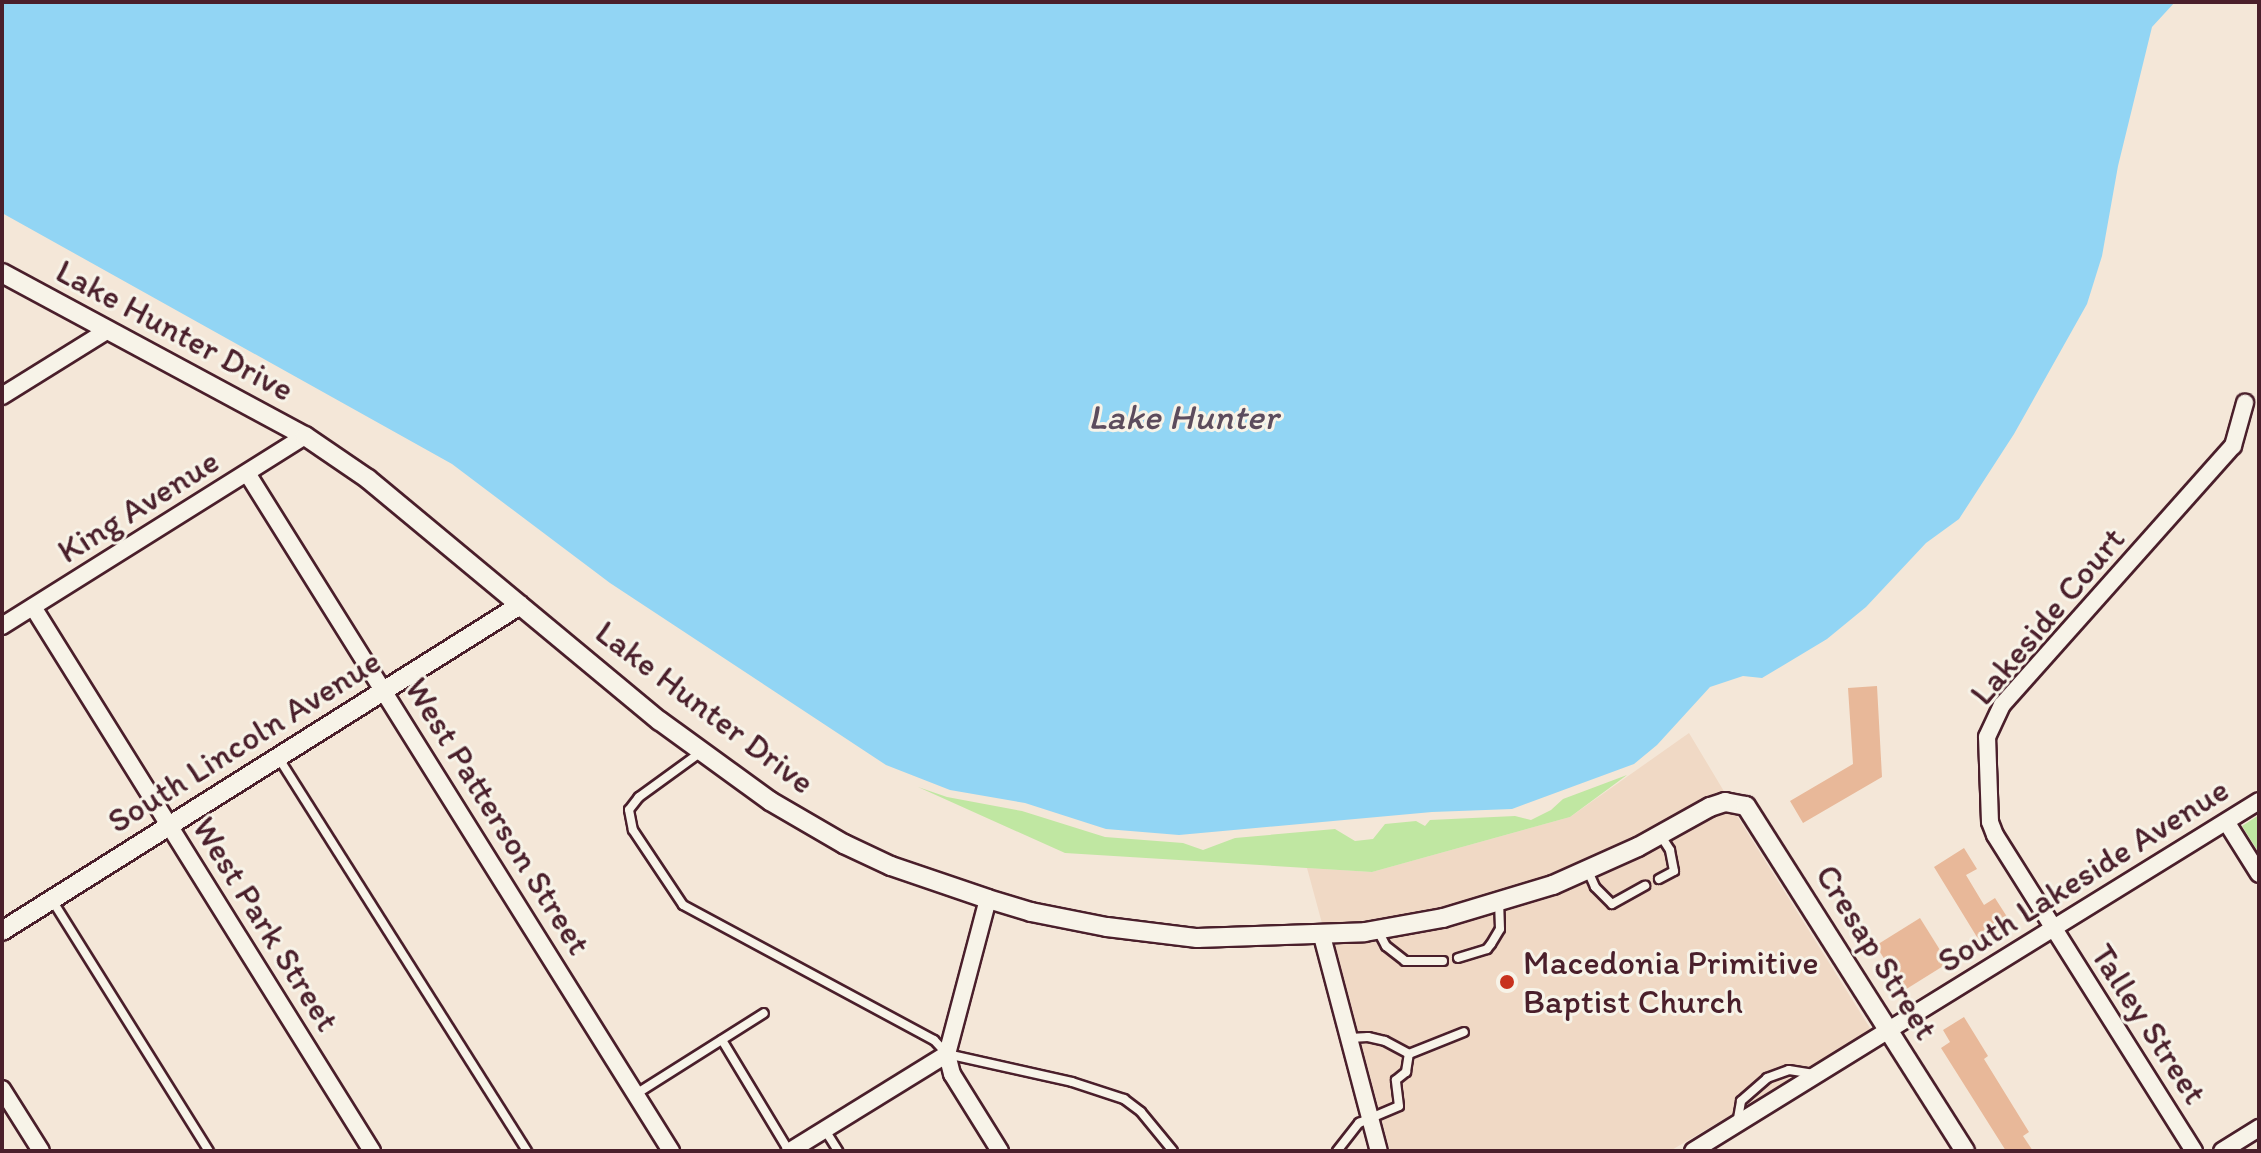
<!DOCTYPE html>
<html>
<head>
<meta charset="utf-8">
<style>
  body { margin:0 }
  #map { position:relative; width:2261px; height:1153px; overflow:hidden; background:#f4e7d8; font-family:Itim,sans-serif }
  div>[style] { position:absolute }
  .built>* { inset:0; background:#f0d9c5 }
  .green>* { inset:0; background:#c0e7a2 }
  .water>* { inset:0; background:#92d5f4 }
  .building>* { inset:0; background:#e8b899; transform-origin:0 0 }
  .roads { filter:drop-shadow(2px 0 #4a1f2b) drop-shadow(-2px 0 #4a1f2b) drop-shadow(0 2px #4a1f2b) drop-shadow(0 -2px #4a1f2b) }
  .service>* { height:8px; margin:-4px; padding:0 4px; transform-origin:4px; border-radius:4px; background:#f7f3e8 }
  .minor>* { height:16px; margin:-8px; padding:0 8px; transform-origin:8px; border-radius:8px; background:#f7f3e8 }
  .tertiary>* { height:18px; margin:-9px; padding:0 9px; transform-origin:9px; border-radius:9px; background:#f7f3e8 }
  .dots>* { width:22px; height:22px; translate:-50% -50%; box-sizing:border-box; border:4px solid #f7f3e8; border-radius:50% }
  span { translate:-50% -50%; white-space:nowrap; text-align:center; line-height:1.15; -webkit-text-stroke:6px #f7f3e8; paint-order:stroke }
  .street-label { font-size:34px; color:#4a1f2b }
  .poi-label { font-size:34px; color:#4a1f2b }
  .left { translate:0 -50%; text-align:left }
  .water-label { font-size:36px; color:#5c4c5d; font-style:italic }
  .frame { position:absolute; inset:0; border:4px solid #4a1f2b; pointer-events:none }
</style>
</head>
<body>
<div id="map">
  <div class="built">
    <div style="clip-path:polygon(1689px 733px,1725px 793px,1716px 793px,1595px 859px,1550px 876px,1442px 908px,1323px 927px,1307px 868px,1372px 872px,1570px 817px)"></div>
    <div style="clip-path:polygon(1734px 811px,1870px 1028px,1868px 1034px,1670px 1151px,1390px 1151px,1335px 945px,1445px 927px,1555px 893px,1602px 875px,1714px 816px)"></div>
  </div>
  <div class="green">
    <div style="clip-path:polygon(1627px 775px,1570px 817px,1372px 872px,1065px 853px,918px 787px,947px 797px,1022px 811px,1105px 837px,1183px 843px,1203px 850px,1235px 838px,1335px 829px,1355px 841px,1373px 839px,1385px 824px,1416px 821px,1425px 826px,1430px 820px,1515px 816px,1531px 820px,1551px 810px,1563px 799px)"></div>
    <div style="clip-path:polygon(2259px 815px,2259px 853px,2242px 826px)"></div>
  </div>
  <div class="water">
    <div style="clip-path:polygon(2px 2px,2175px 2px,2152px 27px,2118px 166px,2102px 256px,2087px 304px,2014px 434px,1959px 519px,1926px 543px,1866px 607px,1827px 639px,1762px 678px,1743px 676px,1710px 687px,1657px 745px,1634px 764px,1512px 809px,1432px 812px,1179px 835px,1106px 829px,1025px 803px,950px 790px,886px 765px,610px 583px,452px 464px,2px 213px)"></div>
  </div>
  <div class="building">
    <div style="clip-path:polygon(1877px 686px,1882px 777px,1803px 823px,1790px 801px,1853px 764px,1848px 688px)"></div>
    <div style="clip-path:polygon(1964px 848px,1977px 869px,1966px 875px,1984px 905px,1995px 898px,2011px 923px,1980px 942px,1934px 867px)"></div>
    <div style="left:1920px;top:918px;width:53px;height:52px;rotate:58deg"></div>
    <div style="clip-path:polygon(1964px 1017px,1988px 1056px,1984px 1059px,2029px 1132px,2023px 1136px,2033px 1151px,2006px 1151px,1941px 1048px,1950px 1042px,1943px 1030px)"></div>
  </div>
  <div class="roads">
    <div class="service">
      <div style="left:701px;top:752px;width:77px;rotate:144deg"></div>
      <div style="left:639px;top:797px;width:16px;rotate:128deg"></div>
      <div style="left:629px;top:810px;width:20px;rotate:79deg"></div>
      <div style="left:633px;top:830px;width:90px;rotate:56.3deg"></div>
      <div style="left:683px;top:905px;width:285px;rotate:28.3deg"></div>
      <div style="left:934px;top:1040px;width:19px;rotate:47deg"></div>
      <div style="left:947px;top:1054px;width:128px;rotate:12.6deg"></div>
      <div style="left:1072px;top:1082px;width:55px;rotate:18.1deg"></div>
      <div style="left:1124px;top:1099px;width:21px;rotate:37deg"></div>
      <div style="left:1141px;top:1112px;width:50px;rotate:50.6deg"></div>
      <div style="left:278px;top:757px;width:466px;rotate:57.7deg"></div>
      <div style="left:1588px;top:871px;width:17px;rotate:66deg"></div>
      <div style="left:1595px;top:887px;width:24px;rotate:45deg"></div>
      <div style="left:1612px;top:904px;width:38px;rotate:-29deg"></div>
      <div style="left:1659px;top:879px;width:17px;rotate:-28deg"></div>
      <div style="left:1674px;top:871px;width:21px;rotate:-101deg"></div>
      <div style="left:1670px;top:850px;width:17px;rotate:-123deg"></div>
      <div style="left:52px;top:900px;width:296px;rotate:58deg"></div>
      <div style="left:1378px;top:931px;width:17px;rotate:62deg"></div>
      <div style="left:1386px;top:946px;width:24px;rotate:38deg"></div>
      <div style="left:1405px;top:961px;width:38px"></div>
      <div style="left:1458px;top:958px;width:30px;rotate:-17deg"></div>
      <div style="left:1487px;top:949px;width:6px;rotate:-51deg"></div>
      <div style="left:1491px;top:944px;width:17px;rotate:-59deg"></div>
      <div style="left:1500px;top:929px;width:27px;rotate:-92deg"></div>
      <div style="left:1350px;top:1038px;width:18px;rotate:-3deg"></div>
      <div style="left:1368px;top:1037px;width:17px;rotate:13deg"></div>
      <div style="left:1385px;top:1041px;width:27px;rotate:28deg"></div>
      <div style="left:722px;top:1040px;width:130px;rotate:58.9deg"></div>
      <div style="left:1409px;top:1054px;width:59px;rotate:-21.8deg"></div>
      <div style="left:636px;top:1094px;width:151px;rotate:-32.3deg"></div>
      <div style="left:1737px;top:1124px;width:23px;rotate:-80deg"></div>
      <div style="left:1741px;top:1101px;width:35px;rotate:-41deg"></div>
      <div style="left:1767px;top:1078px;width:23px;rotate:-20deg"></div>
      <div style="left:1789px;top:1070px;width:25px;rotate:9deg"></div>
      <div style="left:825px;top:1130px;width:25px;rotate:58deg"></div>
      <div style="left:1337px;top:1151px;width:36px;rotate:-52deg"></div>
      <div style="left:1359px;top:1123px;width:43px;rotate:-23deg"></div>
      <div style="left:1399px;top:1106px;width:26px;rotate:-97deg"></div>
      <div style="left:1396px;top:1080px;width:13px;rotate:-39deg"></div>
      <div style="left:1406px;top:1072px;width:18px;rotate:-81deg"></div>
    </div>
    <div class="minor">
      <div style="left:2px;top:396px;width:125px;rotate:-31.9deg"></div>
      <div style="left:247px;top:473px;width:800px;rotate:57.98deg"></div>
      <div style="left:33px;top:607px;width:641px;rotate:58.07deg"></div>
      <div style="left:2px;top:626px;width:358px;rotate:-32.1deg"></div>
      <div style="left:2227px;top:823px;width:60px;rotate:57.9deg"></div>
      <div style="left:988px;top:899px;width:160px;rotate:104.8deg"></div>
      <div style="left:947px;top:1054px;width:21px;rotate:76deg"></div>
      <div style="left:952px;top:1074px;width:91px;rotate:58.1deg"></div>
      <div style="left:1322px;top:936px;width:222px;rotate:75.2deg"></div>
      <div style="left:2px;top:1089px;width:73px;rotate:57.8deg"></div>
      <div style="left:790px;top:1151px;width:185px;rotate:-31.7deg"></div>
      <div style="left:1693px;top:1151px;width:665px;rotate:-31.73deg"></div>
      <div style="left:2194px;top:1151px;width:373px;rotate:-122.2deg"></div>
      <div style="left:1995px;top:835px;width:14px;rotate:-111deg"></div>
      <div style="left:1990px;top:822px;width:85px;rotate:-92deg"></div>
      <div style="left:1987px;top:737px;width:35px;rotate:-65deg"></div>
      <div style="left:2002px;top:705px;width:347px;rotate:-48.3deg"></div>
      <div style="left:2233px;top:446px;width:45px;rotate:-74.4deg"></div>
      <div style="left:2222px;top:1151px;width:44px;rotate:-31.9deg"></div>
    </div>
    <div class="tertiary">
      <div style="left:2px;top:273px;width:344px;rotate:28.3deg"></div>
      <div style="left:305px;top:436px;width:76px;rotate:34.3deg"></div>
      <div style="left:368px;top:479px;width:379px;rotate:39.7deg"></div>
      <div style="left:660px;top:721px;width:136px;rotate:36deg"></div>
      <div style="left:770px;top:801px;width:86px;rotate:30.2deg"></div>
      <div style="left:844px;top:844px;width:52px;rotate:25.1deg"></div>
      <div style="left:891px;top:866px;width:102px;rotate:18.8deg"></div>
      <div style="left:988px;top:899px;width:45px;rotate:16.8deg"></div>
      <div style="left:1031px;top:912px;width:77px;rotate:11.2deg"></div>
      <div style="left:1107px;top:927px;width:91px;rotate:7deg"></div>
      <div style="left:1197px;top:938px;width:168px;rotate:-2deg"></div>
      <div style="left:1365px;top:932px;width:79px;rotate:-10.2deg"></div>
      <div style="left:1443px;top:918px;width:115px;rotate:-16.7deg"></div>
      <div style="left:1553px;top:885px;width:93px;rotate:-24.1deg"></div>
      <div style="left:1638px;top:847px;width:82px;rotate:-29.1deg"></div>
      <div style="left:1710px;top:807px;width:16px;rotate:-18deg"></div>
      <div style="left:1725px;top:802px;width:21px;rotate:11deg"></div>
      <div style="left:1746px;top:806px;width:409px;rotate:57.6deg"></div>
      <div style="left:2px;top:931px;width:612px;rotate:-32.18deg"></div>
    </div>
  </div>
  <div class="dots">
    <div style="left:1507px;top:982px;background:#c8321e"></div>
  </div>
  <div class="street-label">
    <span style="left:175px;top:330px;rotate:28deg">Lake Hunter Drive</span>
    <span style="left:138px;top:506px;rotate:-32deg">King Avenue</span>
    <span style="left:2047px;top:616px;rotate:-50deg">Lakeside Court</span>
    <span style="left:705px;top:707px;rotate:37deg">Lake Hunter Drive</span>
    <span style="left:244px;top:741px;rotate:-32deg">South Lincoln Avenue</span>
    <span style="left:498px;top:816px;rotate:58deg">West Patterson Street</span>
    <span style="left:2083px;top:875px;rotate:-32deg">South Lakeside Avenue</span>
    <span style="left:266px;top:924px;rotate:58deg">West Park Street</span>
    <span style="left:1877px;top:952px;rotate:58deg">Cresap Street</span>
    <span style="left:2149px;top:1024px;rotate:57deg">Talley Street</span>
  </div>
  <div class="poi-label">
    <span class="left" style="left:1523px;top:982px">Macedonia Primitive<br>Baptist Church</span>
  </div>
  <div class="water-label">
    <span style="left:1183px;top:417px">Lake Hunter</span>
  </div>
  <div class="frame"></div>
</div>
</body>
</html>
